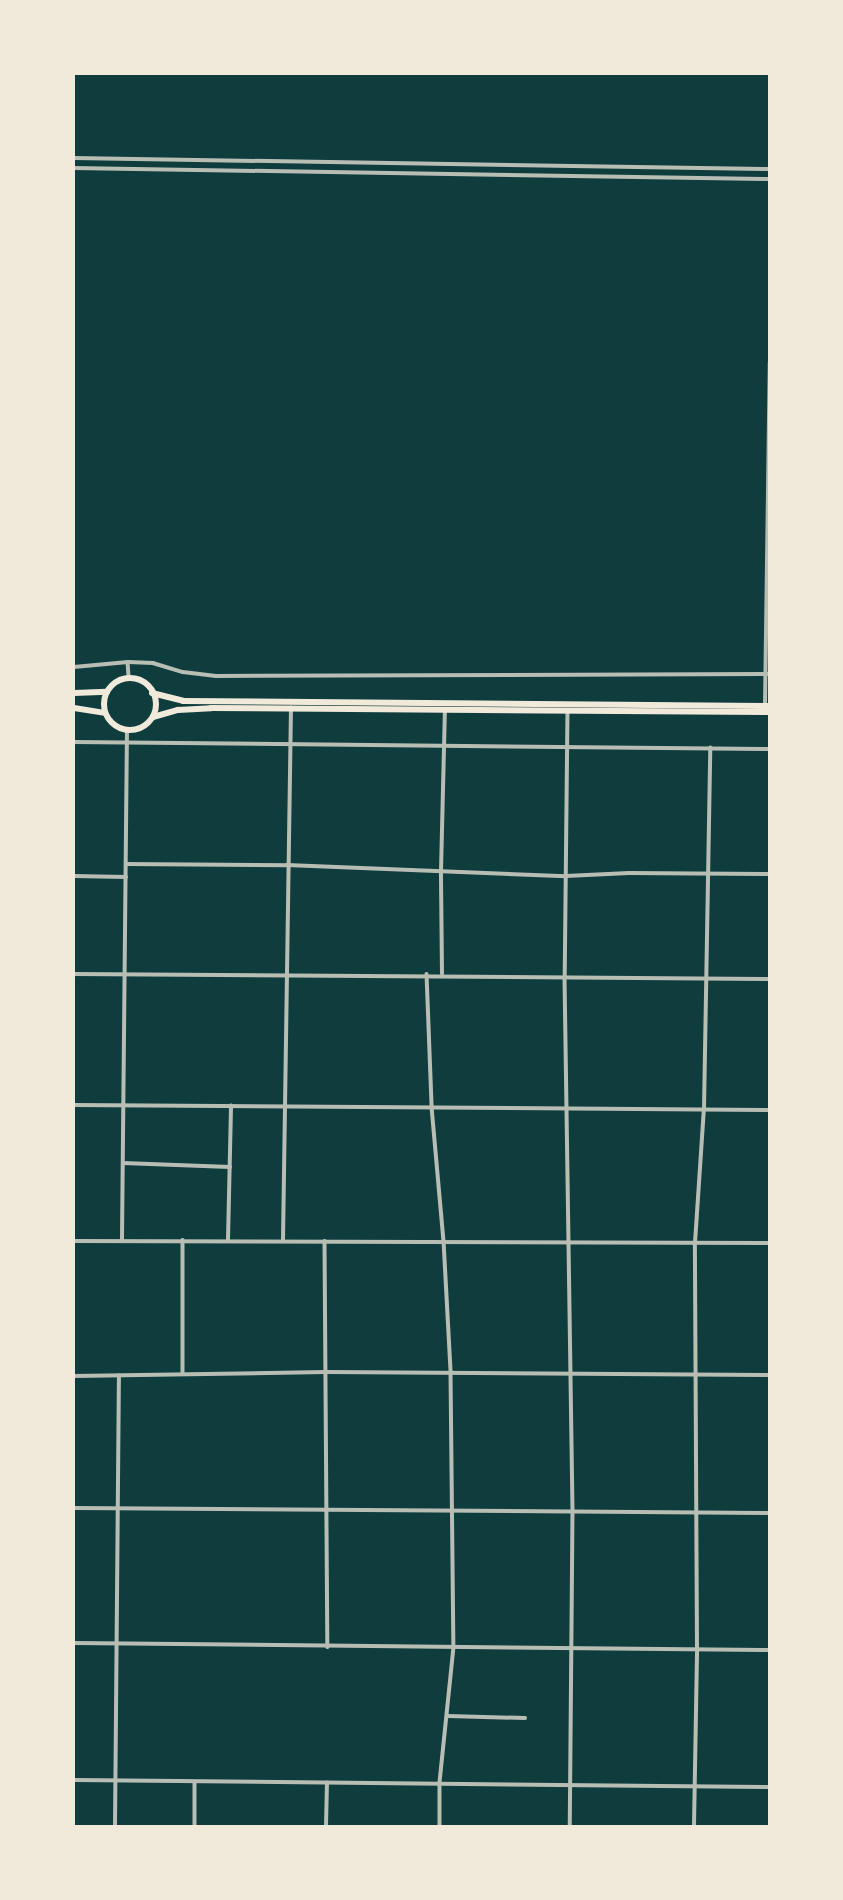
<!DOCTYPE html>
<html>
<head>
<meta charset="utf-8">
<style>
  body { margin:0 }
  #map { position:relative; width:843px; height:1900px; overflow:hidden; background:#0f3d3e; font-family:"Exo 2",sans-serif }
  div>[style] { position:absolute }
  .minor>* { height:3.5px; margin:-1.75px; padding:0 1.75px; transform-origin:1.75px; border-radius:1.75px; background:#b8beb3 }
  .trunk>* { height:6px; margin:-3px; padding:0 3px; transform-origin:3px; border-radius:3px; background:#f1e9da }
  .trunk>.ring { margin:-3px; padding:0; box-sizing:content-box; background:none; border:6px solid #f1e9da; border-radius:50% }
  span { translate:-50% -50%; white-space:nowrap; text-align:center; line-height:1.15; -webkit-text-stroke:7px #f1e9da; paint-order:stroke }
  .frame { position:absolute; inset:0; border:75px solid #f1e9da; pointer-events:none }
</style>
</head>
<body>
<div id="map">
  <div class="minor">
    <div style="left:74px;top:158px;width:696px;rotate:0.91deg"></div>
    <div style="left:74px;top:168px;width:696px;rotate:0.91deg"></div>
    <div style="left:128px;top:662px;width:16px;rotate:86deg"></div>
    <div style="left:74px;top:667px;width:54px;rotate:-5.3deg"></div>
    <div style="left:128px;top:662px;width:25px;rotate:2deg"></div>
    <div style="left:153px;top:663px;width:31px;rotate:17deg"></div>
    <div style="left:183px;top:672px;width:33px;rotate:7deg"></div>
    <div style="left:216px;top:676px;width:554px;rotate:-0.21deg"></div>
    <div style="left:765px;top:706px;width:343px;rotate:-89.2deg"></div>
    <div style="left:568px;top:710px;width:267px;rotate:90.6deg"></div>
    <div style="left:565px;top:977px;width:534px;rotate:89.14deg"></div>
    <div style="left:573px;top:1511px;width:315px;rotate:90.5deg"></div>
    <div style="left:74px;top:742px;width:696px;rotate:0.58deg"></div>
    <div style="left:126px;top:864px;width:161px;rotate:0.4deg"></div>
    <div style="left:287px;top:865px;width:279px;rotate:2.3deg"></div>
    <div style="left:566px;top:876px;width:63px;rotate:-2.7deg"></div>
    <div style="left:629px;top:873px;width:141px;rotate:0.4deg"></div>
    <div style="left:74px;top:876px;width:52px;rotate:1.1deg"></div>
    <div style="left:74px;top:974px;width:696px;rotate:0.41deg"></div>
    <div style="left:427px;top:974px;width:133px;rotate:87.8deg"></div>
    <div style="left:432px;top:1107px;width:135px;rotate:84.9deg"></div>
    <div style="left:444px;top:1241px;width:131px;rotate:86.9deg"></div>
    <div style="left:451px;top:1372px;width:275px;rotate:89.4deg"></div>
    <div style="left:454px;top:1647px;width:137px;rotate:95.9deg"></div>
    <div style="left:440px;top:1783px;width:43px;rotate:90deg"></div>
    <div style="left:442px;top:974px;width:103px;rotate:-90.6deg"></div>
    <div style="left:441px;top:871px;width:160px;rotate:-88.6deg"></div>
    <div style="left:74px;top:1105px;width:696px;rotate:0.41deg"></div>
    <div style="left:123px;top:1163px;width:107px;rotate:2.1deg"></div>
    <div style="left:122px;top:1239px;width:509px;rotate:-89.44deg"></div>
    <div style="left:183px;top:1240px;width:134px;rotate:90deg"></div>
    <div style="left:228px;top:1240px;width:134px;rotate:-88.7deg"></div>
    <div style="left:283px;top:1240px;width:532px;rotate:-89.14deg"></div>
    <div style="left:74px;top:1241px;width:696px;rotate:0.16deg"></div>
    <div style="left:325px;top:1241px;width:406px;rotate:89.6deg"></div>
    <div style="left:74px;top:1376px;width:252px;rotate:-0.9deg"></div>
    <div style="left:326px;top:1372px;width:444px;rotate:0.4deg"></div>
    <div style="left:74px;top:1508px;width:696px;rotate:0.41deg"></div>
    <div style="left:74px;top:1643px;width:696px;rotate:0.58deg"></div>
    <div style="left:448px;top:1716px;width:77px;rotate:1.5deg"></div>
    <div style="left:74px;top:1780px;width:696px;rotate:0.58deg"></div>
    <div style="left:195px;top:1783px;width:43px;rotate:90deg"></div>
    <div style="left:115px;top:1826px;width:450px;rotate:-89.5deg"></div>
    <div style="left:326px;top:1826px;width:43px;rotate:-88.7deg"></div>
    <div style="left:694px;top:1826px;width:176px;rotate:-89deg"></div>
    <div style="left:697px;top:1650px;width:407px;rotate:-90.3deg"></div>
    <div style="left:695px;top:1243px;width:134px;rotate:-86.2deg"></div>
    <div style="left:704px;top:1109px;width:361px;rotate:-89deg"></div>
  </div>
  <div class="trunk">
    <div class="ring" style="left:104px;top:678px;width:46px;height:46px"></div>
    <div style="left:74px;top:693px;width:33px;rotate:-2deg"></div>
    <div style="left:152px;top:693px;width:32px;rotate:14deg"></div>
    <div style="left:183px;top:701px;width:587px;rotate:0.49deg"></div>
    <div style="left:74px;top:708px;width:31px;rotate:9deg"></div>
    <div style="left:153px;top:717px;width:26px;rotate:-16deg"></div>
    <div style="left:178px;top:710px;width:33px;rotate:-3deg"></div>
    <div style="left:211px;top:708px;width:559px;rotate:0.41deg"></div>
  </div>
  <div class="frame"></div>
</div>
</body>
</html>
